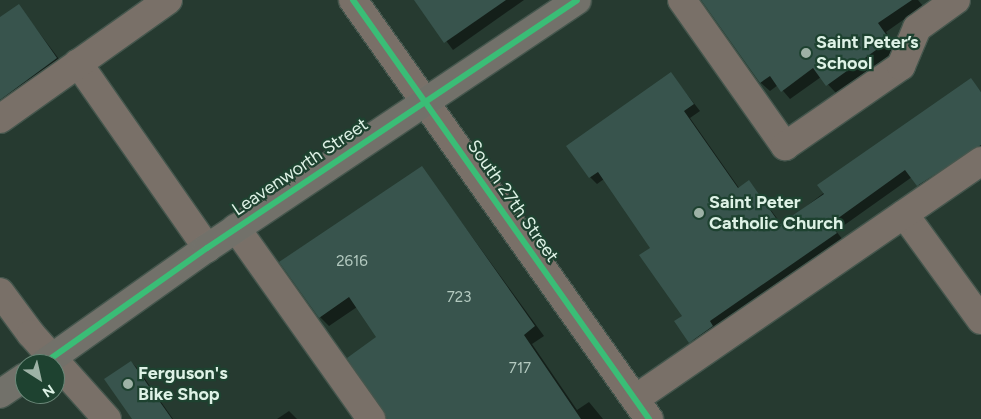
<!DOCTYPE html>
<html>
<head>
<meta charset="utf-8">
<style>
  body { margin:0 }
  #map { position:relative; width:981px; height:419px; overflow:hidden; background:#263a30; font-family:Figtree,sans-serif }
  div>[style] { position:absolute }
  .shadow>* { inset:0; background:#0007 }
  .building>* { inset:0; background:#38544d }
  .roads { filter:drop-shadow(1px 0 #45564d) drop-shadow(-1px 0 #45564d) drop-shadow(0 1px #45564d) drop-shadow(0 -1px #45564d) }
  .minor>* { height:28px; margin:-14px; padding:0 14px; transform-origin:14px; border-radius:14px; background:#797068 }
  .major>* { height:28px; margin:-14px; padding:0 14px; transform-origin:14px; border-radius:14px; background:#72716a }
  .cycleway>* { height:6px; margin:-3px; padding:0 3px; transform-origin:3px; border-radius:3px; background:#3abd76 }
  .dots>* { width:14px; height:14px; translate:-50% -50%; box-sizing:border-box; border:2px solid #1e4230; border-radius:50% }
  span { translate:-50% -50%; white-space:nowrap; text-align:center; line-height:1.15; -webkit-text-stroke:4.5px #1e4230; paint-order:stroke }
  .number-label { font-size:15px; color:#b4cac0 }
  .number-label span { -webkit-text-stroke-width:0 }
  .poi-label { font-size:18px; color:#def2e6; font-weight:700 }
  .left { translate:0 -50%; text-align:left }
  .street-label { font-size:18px; color:#def2e6 }
  .north { position:absolute; left:15px; top:354px; width:50px; height:50px; box-sizing:border-box; background:#1e4230; border:1px solid #6b8879; border-radius:50%; rotate:145deg; font-size:14px; font-weight:700; line-height:20px; text-align:center; color:#def2e6 }
  .north::after { content:''; display:block; margin:auto; width:18px; height:22px; background:#9eb2a6; clip-path:polygon(50% 0,100% 100%,50% 72%,0 100%) }
</style>
</head>
<body>
<div id="map">
  <div class="shadow">
    <div style="clip-path:polygon(416px 0,524px 0,453px 50px)"></div>
    <div style="clip-path:polygon(703px 0,918px 0,923px 6px,886px 32px,898px 49px,836px 93px,821px 77px,790px 99px,778px 85px,770px 91px,761px 83px)"></div>
    <div style="clip-path:polygon(19px 6px,65px 67px,0 114px,0 19px)"></div>
    <div style="clip-path:polygon(671px 74px,700px 111px,690px 118px,739px 188px,749px 181px,782px 225px,971px 80px,981px 92px,981px 156px,925px 192px,912px 177px,836px 231px,843px 240px,697px 349px,652px 248px,604px 179px,597px 184px,590px 177px)"></div>
    <div style="clip-path:polygon(422px 168px,544px 336px,532px 344px,577px 410px,589px 402px,603px 419px,386px 419px,378px 337px,357px 307px,329px 326px,320px 317px)"></div>
    <div style="clip-path:polygon(131px 362px,138px 369px,173px 419px,134px 419px)"></div>
    <div style="clip-path:polygon(289px 411px,297px 419px,277px 419px)"></div>
  </div>
  <div class="building">
    <div style="clip-path:polygon(414px 0,506px 0,444px 43px)"></div>
    <div style="clip-path:polygon(701px 0,912px 0,878px 23px,890px 40px,826px 86px,813px 68px,781px 92px,770px 76px,760px 83px)"></div>
    <div style="clip-path:polygon(19px 4px,57px 58px,0 100px,0 17px)"></div>
    <div style="clip-path:polygon(671px 72px,694px 104px,684px 111px,738px 188px,749px 180px,780px 224px,824px 194px,817px 185px,971px 78px,981px 92px,981px 145px,917px 186px,905px 170px,830px 224px,837px 233px,710px 321px,713px 326px,689px 343px,674px 321px,682px 316px,639px 255px,650px 248px,598px 172px,589px 178px,566px 146px)"></div>
    <div style="clip-path:polygon(422px 166px,535px 326px,524px 335px,581px 419px,386px 419px,347px 358px,376px 337px,349px 297px,319px 318px,279px 262px)"></div>
    <div style="clip-path:polygon(131px 361px,172px 419px,132px 419px,104px 379px)"></div>
  </div>
  <div class="roads">
    <div class="minor">
      <div style="left:353px;top:0;width:513px;rotate:54.76deg"></div>
      <div style="left:682px;top:0;width:179px;rotate:54.8deg"></div>
      <div style="left:785px;top:146px;width:141px;rotate:-34.6deg"></div>
      <div style="left:901px;top:66px;width:41px;rotate:-67.2deg"></div>
      <div style="left:917px;top:28px;width:48px;rotate:-35.7deg"></div>
      <div style="left:78px;top:63px;width:226px;rotate:55.1deg"></div>
      <div style="left:0;top:119px;width:206px;rotate:-35.3deg"></div>
      <div style="left:904px;top:214px;width:131px;rotate:54deg"></div>
      <div style="left:236px;top:228px;width:234px;rotate:54.7deg"></div>
      <div style="left:0;top:292px;width:52px;rotate:53.6deg"></div>
      <div style="left:31px;top:334px;width:114px;rotate:48.2deg"></div>
      <div style="left:635px;top:399px;width:420px;rotate:-34.5deg"></div>
    </div>
    <div class="major">
      <div style="left:43px;top:364px;width:201px;rotate:-35.3deg"></div>
      <div style="left:207px;top:248px;width:445px;rotate:-33.8deg"></div>
      <div style="left:0;top:394px;width:30px;rotate:-34deg"></div>
    </div>
  </div>
  <div class="cycleway">
    <div style="left:353px;top:0;width:513px;rotate:54.76deg"></div>
    <div style="left:43px;top:364px;width:201px;rotate:-35.3deg"></div>
    <div style="left:207px;top:248px;width:445px;rotate:-33.8deg"></div>
  </div>
  <div class="dots">
    <div style="left:806px;top:53px;background:#9eb2a6"></div>
    <div style="left:699px;top:213px;background:#9eb2a6"></div>
    <div style="left:128px;top:384px;background:#9eb2a6"></div>
  </div>
  <div class="number-label">
    <span style="left:352px;top:262px">2616</span>
    <span style="left:459px;top:298px">723</span>
    <span style="left:520px;top:369px">717</span>
  </div>
  <div class="poi-label">
    <span class="left" style="left:816px;top:53px">Saint Peter’s<br>School</span>
    <span class="left" style="left:709px;top:213px">Saint Peter<br>Catholic Church</span>
    <span class="left" style="left:138px;top:384px">Ferguson's<br>Bike Shop</span>
  </div>
  <div class="street-label">
    <span style="left:300px;top:167px;rotate:-34deg">Leavenworth Street</span>
    <span style="left:513px;top:201px;rotate:55deg">South 27th Street</span>
  </div>
  <div class="north">N</div>
</div>
</body>
</html>
